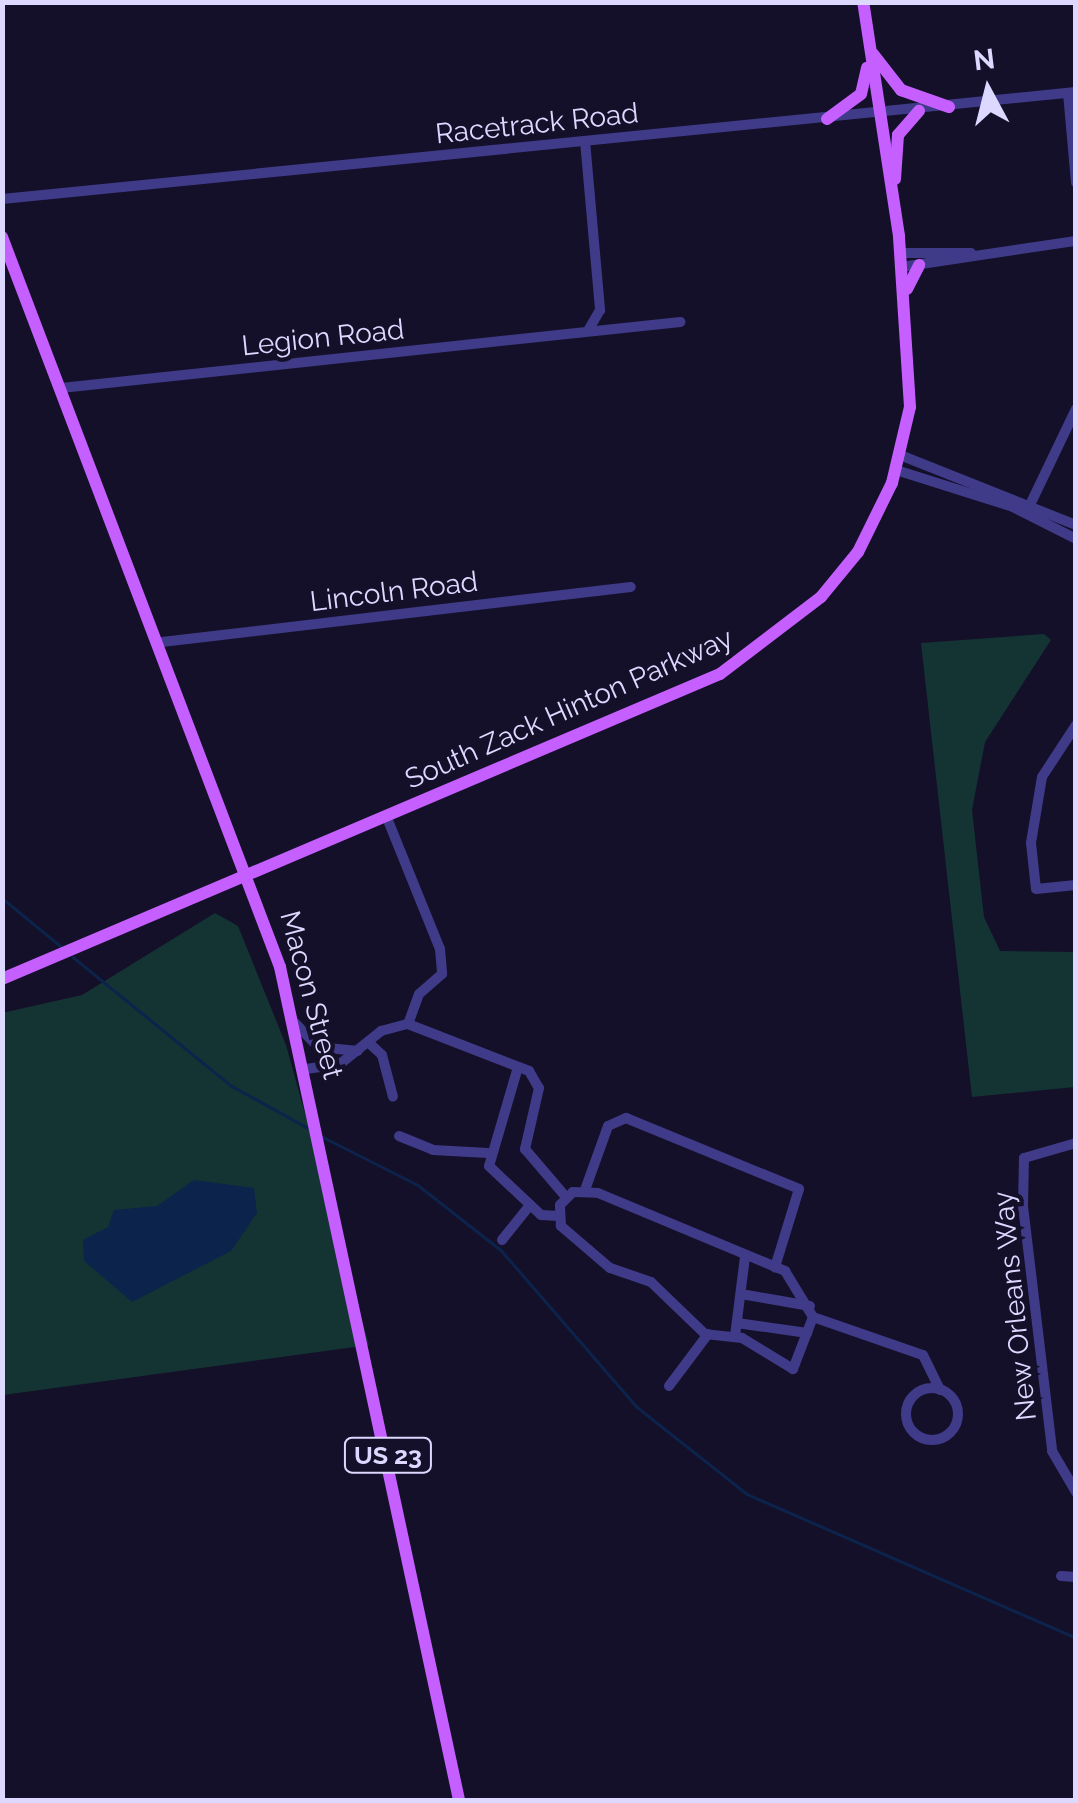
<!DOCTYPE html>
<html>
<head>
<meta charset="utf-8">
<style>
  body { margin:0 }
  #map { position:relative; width:1078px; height:1803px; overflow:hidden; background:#151029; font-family:Raleway,sans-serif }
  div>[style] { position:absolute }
  .green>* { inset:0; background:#133433 }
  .water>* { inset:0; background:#0c234c }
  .stream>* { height:2.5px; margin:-1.25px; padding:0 1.25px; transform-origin:1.25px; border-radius:1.25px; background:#0c234c }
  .minor>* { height:10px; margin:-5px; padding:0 5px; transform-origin:5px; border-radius:5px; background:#3f3b89 }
  .minor>.ring { margin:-5px; padding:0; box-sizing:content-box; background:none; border:10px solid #3f3b89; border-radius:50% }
  .major>* { height:12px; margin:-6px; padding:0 6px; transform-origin:6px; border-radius:6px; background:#c55fff }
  span { translate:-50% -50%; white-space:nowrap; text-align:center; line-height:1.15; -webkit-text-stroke:9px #151029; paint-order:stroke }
  .shield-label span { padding:2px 8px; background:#151029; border:2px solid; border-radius:8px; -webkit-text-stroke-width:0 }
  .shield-label { font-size:25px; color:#ddd8ff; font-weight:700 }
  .street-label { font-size:28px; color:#ddd8ff }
  .frame { position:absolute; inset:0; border:5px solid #ddd8ff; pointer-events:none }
  .north { position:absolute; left:938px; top:40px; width:100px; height:100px; -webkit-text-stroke:8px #151029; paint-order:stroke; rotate:353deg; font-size:28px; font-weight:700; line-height:40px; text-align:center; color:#ddd8ff }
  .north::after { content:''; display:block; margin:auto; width:35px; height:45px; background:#ddd8ff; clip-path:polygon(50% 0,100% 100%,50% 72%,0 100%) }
</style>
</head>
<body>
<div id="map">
  <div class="green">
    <div style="clip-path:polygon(1044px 634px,1051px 640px,985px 742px,972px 810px,984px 917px,1000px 951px,1075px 952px,1075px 1087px,972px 1097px,921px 643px)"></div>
    <div style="clip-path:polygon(215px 913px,238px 926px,286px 1045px,369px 1345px,3px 1395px,2px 1013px,82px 995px)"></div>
  </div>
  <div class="water">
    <div style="clip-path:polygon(194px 1180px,254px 1188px,257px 1213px,231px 1251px,132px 1302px,84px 1261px,83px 1240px,108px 1227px,114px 1210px,157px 1206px)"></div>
  </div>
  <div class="stream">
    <div style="left:2px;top:898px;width:79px;rotate:39.3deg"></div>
    <div style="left:73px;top:957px;width:205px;rotate:39.1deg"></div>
    <div style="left:232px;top:1086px;width:87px;rotate:28.9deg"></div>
    <div style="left:323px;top:1137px;width:106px;rotate:26.8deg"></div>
    <div style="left:418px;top:1185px;width:105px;rotate:38.1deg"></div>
    <div style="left:501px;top:1250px;width:208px;rotate:49.1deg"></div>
    <div style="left:637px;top:1407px;width:140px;rotate:38.3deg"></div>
    <div style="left:747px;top:1494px;width:359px;rotate:23.6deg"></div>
  </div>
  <div class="minor">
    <div style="left:1068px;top:93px;width:90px;rotate:84.9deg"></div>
    <div style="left:585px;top:141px;width:170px;rotate:84.9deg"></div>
    <div style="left:600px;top:310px;width:22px;rotate:120deg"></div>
    <div style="left:2px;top:199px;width:1079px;rotate:-5.69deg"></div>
    <div style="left:900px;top:253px;width:71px"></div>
    <div style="left:901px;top:267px;width:177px;rotate:-8.5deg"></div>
    <div style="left:61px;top:388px;width:623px;rotate:-6.09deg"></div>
    <div style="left:900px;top:455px;width:189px;rotate:21.7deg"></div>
    <div style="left:896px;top:470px;width:123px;rotate:17.5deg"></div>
    <div style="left:1013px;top:507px;width:71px;rotate:26.9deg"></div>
    <div style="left:1029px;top:507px;width:109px;rotate:-64.4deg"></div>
    <div style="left:162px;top:642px;width:472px;rotate:-6.7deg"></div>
    <div style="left:1076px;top:725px;width:62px;rotate:123.2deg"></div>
    <div style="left:1042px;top:777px;width:67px;rotate:99.5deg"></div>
    <div style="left:1031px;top:843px;width:46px;rotate:83.8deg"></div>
    <div style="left:1036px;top:889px;width:40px;rotate:-5.7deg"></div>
    <div style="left:387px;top:818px;width:141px;rotate:68deg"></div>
    <div style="left:440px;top:949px;width:25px;rotate:85deg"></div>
    <div style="left:442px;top:974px;width:30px;rotate:139deg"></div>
    <div style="left:419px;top:994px;width:32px;rotate:110deg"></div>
    <div style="left:295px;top:1023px;width:33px;rotate:46deg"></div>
    <div style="left:318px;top:1047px;width:40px;rotate:5.7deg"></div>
    <div style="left:368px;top:1042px;width:19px;rotate:43deg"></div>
    <div style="left:382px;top:1055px;width:43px;rotate:75.3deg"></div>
    <div style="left:518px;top:1067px;width:103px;rotate:106.3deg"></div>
    <div style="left:489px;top:1166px;width:71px;rotate:43.3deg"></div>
    <div style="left:541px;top:1215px;width:18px;rotate:3deg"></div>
    <div style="left:306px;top:1069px;width:34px;rotate:-8deg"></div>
    <div style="left:340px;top:1064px;width:53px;rotate:-38.8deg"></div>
    <div style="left:381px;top:1031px;width:28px;rotate:-15deg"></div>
    <div style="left:408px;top:1024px;width:130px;rotate:21.2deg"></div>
    <div style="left:529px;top:1071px;width:20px;rotate:60deg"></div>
    <div style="left:539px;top:1088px;width:63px;rotate:102.9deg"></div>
    <div style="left:525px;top:1149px;width:63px;rotate:49.5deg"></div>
    <div style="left:399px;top:1136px;width:37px;rotate:22deg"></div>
    <div style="left:433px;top:1150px;width:55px;rotate:3.1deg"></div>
    <div style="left:1076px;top:1143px;width:54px;rotate:163.9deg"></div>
    <div style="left:1024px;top:1158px;width:48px;rotate:91.2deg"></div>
    <div style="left:1023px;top:1206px;width:247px;rotate:83.2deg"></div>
    <div style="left:1052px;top:1451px;width:48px;rotate:59.7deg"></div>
    <div style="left:585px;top:1190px;width:68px;rotate:-70.2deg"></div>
    <div style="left:608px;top:1126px;width:20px;rotate:-24deg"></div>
    <div style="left:626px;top:1118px;width:187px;rotate:22.3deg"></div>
    <div style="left:799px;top:1189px;width:82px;rotate:107.1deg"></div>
    <div style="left:573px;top:1192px;width:25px;rotate:2deg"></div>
    <div style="left:598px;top:1193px;width:203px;rotate:22.6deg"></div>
    <div style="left:785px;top:1271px;width:54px;rotate:58.7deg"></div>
    <div style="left:813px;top:1317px;width:56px;rotate:111deg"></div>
    <div style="left:793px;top:1369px;width:60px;rotate:-148.7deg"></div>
    <div style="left:742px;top:1338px;width:37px;rotate:-174deg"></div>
    <div style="left:705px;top:1334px;width:75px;rotate:-136.1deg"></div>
    <div style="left:651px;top:1282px;width:43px;rotate:-161.1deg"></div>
    <div style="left:610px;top:1268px;width:65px;rotate:-139.4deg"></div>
    <div style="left:561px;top:1226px;width:21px;rotate:-93deg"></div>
    <div style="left:560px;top:1205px;width:18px;rotate:-45deg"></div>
    <div style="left:502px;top:1240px;width:45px;rotate:-51.3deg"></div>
    <div style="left:741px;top:1294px;width:70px;rotate:9.9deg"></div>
    <div style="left:813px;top:1317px;width:116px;rotate:19.1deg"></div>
    <div style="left:923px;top:1355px;width:39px;rotate:64deg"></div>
    <div style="left:737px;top:1323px;width:71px;rotate:8.1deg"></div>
    <div style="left:735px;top:1336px;width:80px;rotate:-82.8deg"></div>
    <div style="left:669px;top:1386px;width:65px;rotate:-53.1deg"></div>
    <div class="ring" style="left:906px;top:1388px;width:42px;height:42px"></div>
    <div style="left:1061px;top:1576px;width:15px;rotate:4deg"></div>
  </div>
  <div class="major">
    <div style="left:873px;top:54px;width:46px;rotate:52.1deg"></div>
    <div style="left:901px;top:90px;width:51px;rotate:19.5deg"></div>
    <div style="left:827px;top:119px;width:42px;rotate:-36.3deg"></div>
    <div style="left:861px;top:94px;width:27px;rotate:-77deg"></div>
    <div style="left:895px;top:179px;width:44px;rotate:-86.1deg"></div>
    <div style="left:898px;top:135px;width:32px;rotate:-49deg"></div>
    <div style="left:2px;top:237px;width:781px;rotate:69.15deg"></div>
    <div style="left:280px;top:967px;width:852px;rotate:77.87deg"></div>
    <div style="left:907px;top:289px;width:27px;rotate:-63deg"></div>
    <div style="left:2px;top:979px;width:780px;rotate:-23.02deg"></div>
    <div style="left:720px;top:674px;width:127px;rotate:-37.3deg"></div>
    <div style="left:821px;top:597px;width:58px;rotate:-50.6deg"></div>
    <div style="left:858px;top:552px;width:77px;rotate:-63.8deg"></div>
    <div style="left:892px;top:483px;width:78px;rotate:-76.7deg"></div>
    <div style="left:910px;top:407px;width:171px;rotate:-93.7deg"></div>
    <div style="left:899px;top:236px;width:237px;rotate:-98.7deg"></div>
  </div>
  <div class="shield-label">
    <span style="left:388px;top:1455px">US 23</span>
  </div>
  <div class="street-label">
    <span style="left:537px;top:124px;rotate:-6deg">Racetrack Road</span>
    <span style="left:323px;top:338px;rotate:-6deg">Legion Road</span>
    <span style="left:394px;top:592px;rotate:-7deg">Lincoln Road</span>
    <span style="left:569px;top:709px;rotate:-24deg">South Zack Hinton Parkway</span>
    <span style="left:311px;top:995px;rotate:75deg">Macon Street</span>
    <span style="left:1015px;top:1306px;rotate:-96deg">New Orleans Way</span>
  </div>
  <div class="frame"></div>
  <div class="north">N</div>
</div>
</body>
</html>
